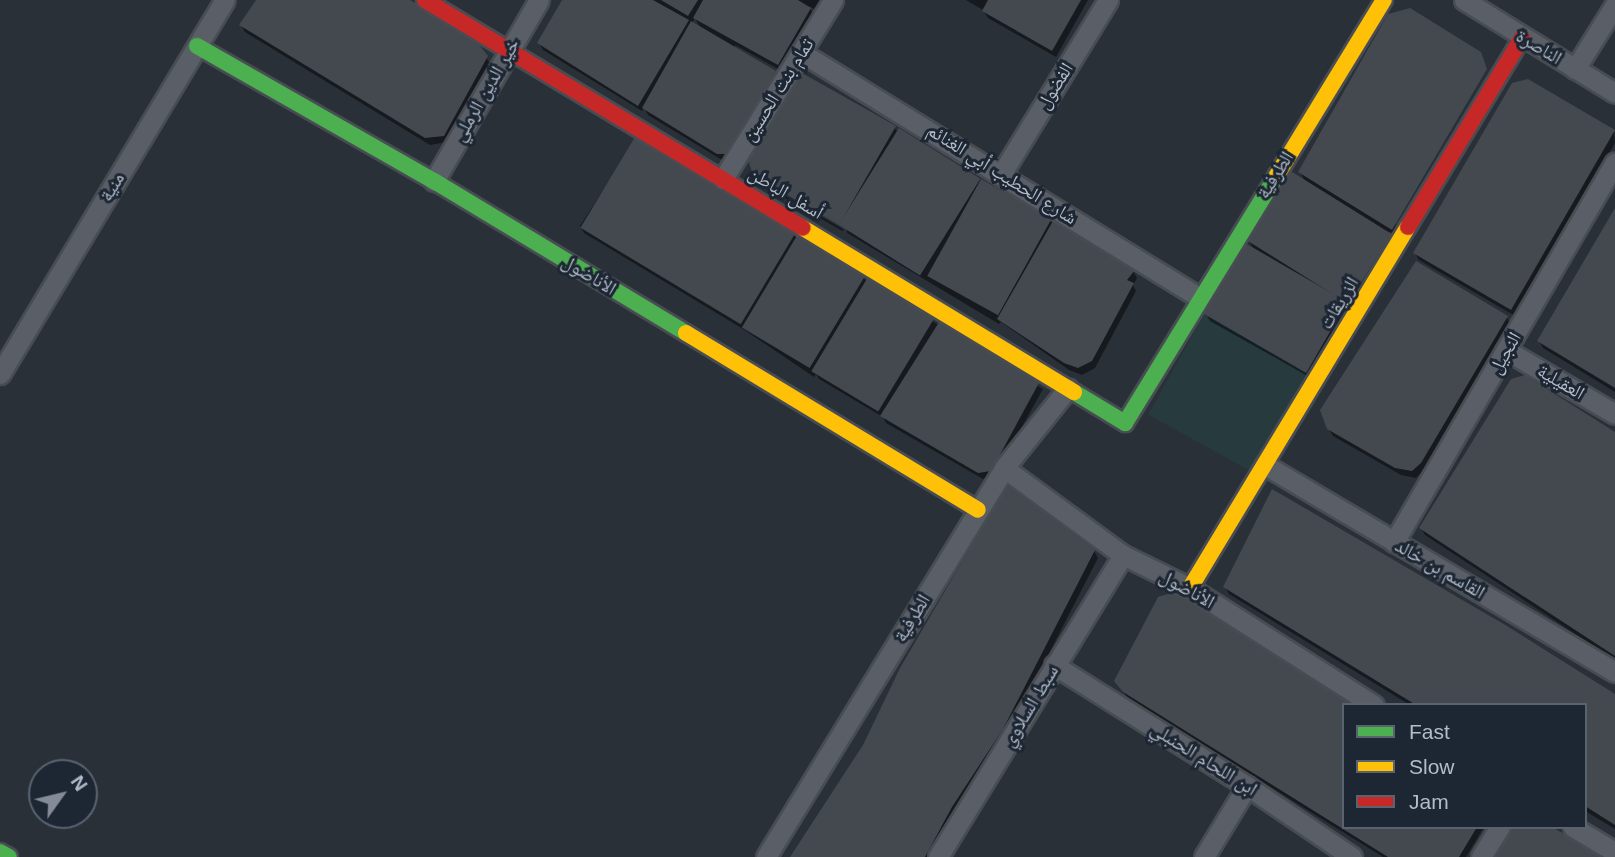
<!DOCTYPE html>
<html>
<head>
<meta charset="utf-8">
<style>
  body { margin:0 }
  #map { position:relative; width:1615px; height:857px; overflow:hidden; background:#2a3038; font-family:Arial,"Noto Naskh Arabic",sans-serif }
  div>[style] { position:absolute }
  .green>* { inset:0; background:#273a3e; transform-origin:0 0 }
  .shadow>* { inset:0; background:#0007; transform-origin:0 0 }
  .building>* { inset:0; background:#444950; transform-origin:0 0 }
  .roads { filter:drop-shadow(2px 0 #484c53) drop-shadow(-2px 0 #484c53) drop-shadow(0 2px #484c53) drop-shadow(0 -2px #484c53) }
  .street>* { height:19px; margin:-9.5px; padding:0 9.5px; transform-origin:9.5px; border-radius:9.5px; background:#5a5e66 }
  .fast>* { height:16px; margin:-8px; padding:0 8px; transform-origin:8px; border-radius:8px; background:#4caf50 }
  .slow>* { height:16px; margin:-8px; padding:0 8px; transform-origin:8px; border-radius:8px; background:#ffc107 }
  .jam>* { height:16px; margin:-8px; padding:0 8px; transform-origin:8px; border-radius:8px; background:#c62828 }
  span { translate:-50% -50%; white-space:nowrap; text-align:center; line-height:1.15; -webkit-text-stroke:6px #1d2633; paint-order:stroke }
  .street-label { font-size:19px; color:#b4bcc9 }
  .legend { position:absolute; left:1342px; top:703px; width:245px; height:126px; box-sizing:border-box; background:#1d2633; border:2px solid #59626f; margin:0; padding:9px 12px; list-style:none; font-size:21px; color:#b4bcc9 }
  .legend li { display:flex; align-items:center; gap:14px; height:35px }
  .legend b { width:35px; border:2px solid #59626f }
  .north { position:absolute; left:28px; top:759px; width:70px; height:70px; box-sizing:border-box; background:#1d2633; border:2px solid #59626f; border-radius:50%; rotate:56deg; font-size:19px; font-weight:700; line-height:28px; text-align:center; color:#b4bcc9 }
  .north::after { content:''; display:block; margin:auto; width:24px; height:32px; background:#848b96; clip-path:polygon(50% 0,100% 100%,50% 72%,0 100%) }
</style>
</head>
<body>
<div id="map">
  <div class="green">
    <div style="left:1204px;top:314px;width:118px;height:115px;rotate:29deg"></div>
  </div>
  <div class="shadow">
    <div style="clip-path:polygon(258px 0,407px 0,486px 57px,490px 64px,447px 142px,430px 145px,245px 32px,241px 25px)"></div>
    <div style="clip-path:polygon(evenodd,564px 0,824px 0,817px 11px,809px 6px,814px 16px,782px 71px,735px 45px,734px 48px,775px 72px,779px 79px,734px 159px,722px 160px,648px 115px,644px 108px,642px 111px,543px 50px,539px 43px,564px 0,695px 18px,701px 29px,692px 23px,695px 18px)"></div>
    <div style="clip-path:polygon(966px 0,1088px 0,1056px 57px,988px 18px,983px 10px)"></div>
    <div style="clip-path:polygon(1389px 15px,1396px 235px,1388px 231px,1395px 242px,1356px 307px,1343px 299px,1350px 311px,1311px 378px,1210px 321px,1206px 314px,1255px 251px,1249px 241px,1306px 183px,1300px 172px)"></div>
    <div style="clip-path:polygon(894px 127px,898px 133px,899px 131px,1133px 271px,1137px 278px,1133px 285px,1136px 291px,1095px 368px,1082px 375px,1069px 370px,1001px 322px,999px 324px,847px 233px,847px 228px,754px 173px)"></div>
    <div style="clip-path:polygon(1614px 131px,1615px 143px,1515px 316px,1419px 260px,1415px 253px)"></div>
    <div style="clip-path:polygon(636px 139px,1043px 389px,994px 477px,983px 479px,886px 423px,883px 417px,819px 379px,816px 374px,814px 377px,743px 329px,584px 233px,580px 226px)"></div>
    <div style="left:758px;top:180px;width:99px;height:2px;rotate:30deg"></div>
    <div style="clip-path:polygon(1615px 211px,1615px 392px,1543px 348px,1539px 341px)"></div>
    <div style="clip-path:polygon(1507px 318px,1511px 325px,1424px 470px,1416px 478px,1401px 475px,1333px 436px,1328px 428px)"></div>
    <div style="clip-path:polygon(1615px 433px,1615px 660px,1425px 535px,1421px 528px)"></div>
    <div style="clip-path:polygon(1094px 551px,1098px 558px,1006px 737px,931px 857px,793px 857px)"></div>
    <div style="clip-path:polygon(1225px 587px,1615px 694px,1615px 829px,1585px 811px,1585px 705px,1410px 705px,1229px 594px)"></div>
    <div style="clip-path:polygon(1120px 688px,1344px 705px,1344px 827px,1484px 827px,1466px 857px,1383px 857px,1129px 699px)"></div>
  </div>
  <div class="building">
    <div style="clip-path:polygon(256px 0,410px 0,474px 38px,488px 56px,444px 136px,425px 138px,239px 25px)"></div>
    <div style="clip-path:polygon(562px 0,653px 0,689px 20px,638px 106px,537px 43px)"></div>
    <div style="clip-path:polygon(661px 0,698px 0,688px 16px)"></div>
    <div style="clip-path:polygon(703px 0,798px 0,811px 8px,778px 65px,693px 18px)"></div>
    <div style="clip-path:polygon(988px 0,1081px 0,1052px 51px,982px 11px)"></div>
    <div style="clip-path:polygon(1410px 8px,1481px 52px,1487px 69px,1392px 230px,1298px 172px,1388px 14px)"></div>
    <div style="clip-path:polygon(691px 21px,776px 71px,727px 154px,717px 154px,642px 108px)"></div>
    <div style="clip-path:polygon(802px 73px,896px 126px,839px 225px,753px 175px,748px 160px)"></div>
    <div style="clip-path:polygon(1528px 79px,1615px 130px,1511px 310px,1413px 253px,1512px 83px)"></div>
    <div style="left:899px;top:128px;width:96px;height:114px;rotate:32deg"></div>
    <div style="left:635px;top:137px;width:187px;height:106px;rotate:31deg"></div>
    <div style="left:1289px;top:170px;width:121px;height:82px;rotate:32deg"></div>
    <div style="left:981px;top:179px;width:81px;height:111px;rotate:29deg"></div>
    <div style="clip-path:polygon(1615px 208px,1615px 388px,1537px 341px)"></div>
    <div style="clip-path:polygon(1053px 221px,1135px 270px,1127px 280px,1134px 283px,1092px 361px,1078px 368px,1064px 363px,997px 319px)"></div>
    <div style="left:798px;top:234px;width:79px;height:109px;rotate:31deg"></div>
    <div style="left:1245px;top:243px;width:118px;height:82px;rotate:30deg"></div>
    <div style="clip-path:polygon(1416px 261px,1508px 316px,1421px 463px,1412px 471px,1395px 468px,1327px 429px,1320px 410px)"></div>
    <div style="left:868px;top:277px;width:78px;height:110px;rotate:31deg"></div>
    <div style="clip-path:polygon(941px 319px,1040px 381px,991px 471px,978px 473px,880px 416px)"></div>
    <div style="clip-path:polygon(1525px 375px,1615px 432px,1615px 656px,1419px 528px,1511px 379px)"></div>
    <div style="clip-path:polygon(1007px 485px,1095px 550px,1003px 729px,952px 807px,925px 857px,790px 857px,863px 745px,900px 668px)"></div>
    <div style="clip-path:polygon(1272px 489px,1507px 626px,1615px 694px,1615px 825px,1585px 806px,1585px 705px,1416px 705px,1223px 587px)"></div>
    <div style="clip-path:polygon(1171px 593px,1179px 594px,1362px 705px,1344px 705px,1344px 827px,1477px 827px,1459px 857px,1388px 857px,1123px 692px,1114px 681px,1158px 597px)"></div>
    <div style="clip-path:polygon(1509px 827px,1552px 827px,1604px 857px,1491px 857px)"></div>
  </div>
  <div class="roads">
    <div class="street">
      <div style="left:1464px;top:0;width:177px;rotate:31.6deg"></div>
      <div style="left:802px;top:53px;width:466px;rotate:31.6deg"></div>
      <div style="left:1575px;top:69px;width:75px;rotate:-58deg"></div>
      <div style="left:1002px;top:173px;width:203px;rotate:-58.5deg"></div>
      <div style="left:723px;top:179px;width:210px;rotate:-58.4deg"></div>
      <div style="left:434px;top:181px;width:209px;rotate:-59.9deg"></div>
      <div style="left:1506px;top:350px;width:126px;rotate:30.4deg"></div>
      <div style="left:0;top:374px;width:436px;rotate:-59deg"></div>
      <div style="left:1265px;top:465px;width:407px;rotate:30.6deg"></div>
      <div style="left:1004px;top:468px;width:147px;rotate:36.2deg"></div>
      <div style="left:1123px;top:555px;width:75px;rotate:26.2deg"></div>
      <div style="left:1190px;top:588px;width:218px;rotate:32.5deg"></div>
      <div style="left:1394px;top:542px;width:439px;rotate:-59.8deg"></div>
      <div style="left:1054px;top:665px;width:228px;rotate:32.1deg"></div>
      <div style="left:1247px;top:786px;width:127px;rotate:34.1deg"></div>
      <div style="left:1573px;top:827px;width:49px;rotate:30.8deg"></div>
      <div style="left:766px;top:857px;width:456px;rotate:-58.5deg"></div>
      <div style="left:1004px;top:468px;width:102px;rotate:-51.3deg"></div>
      <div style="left:938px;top:857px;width:354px;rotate:-58.5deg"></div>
      <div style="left:1204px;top:857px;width:83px;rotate:-58.8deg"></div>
      <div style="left:1481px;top:857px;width:36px;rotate:-58deg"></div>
    </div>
    <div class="fast">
      <div style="left:197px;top:46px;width:273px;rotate:29.7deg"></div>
      <div style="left:434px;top:181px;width:294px;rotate:31.1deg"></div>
      <div style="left:1074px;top:392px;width:60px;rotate:31.3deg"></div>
      <div style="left:1125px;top:423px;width:291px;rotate:-58.5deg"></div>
      <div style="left:0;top:852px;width:10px;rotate:29deg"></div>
    </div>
    <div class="slow">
      <div style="left:1277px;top:175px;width:205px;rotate:-58.6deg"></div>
      <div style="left:803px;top:228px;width:317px;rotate:31.2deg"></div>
      <div style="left:686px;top:333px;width:341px;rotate:31.2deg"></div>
      <div style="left:1190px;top:588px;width:422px;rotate:-58.9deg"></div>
    </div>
    <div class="jam">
      <div style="left:425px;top:0;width:441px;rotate:31.1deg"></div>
      <div style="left:1408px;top:227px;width:221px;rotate:-58.9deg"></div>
    </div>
  </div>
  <div class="street-label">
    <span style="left:1539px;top:47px;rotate:31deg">الناصرة</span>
    <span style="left:1055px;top:86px;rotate:-58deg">الفضول</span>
    <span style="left:486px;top:90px;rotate:-60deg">خير الدين الرملي</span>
    <span style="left:778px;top:90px;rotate:-58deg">تمام بنت الحسين</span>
    <span style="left:1002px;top:174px;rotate:32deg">شارع الحطيب أبي الغنائم</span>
    <span style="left:1275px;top:175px;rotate:-58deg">الطرفية</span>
    <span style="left:112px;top:187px;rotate:-59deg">منية</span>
    <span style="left:786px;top:193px;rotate:31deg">أسفل الباطن</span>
    <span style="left:589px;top:275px;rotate:31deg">الأناضول</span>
    <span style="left:1339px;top:303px;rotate:-59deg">الزريقات</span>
    <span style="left:1505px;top:353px;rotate:-60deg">النجيل</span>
    <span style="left:1561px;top:382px;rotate:30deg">العقيلية</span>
    <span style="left:1440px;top:569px;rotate:30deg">القاسم بن خالد</span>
    <span style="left:1187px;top:589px;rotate:29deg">الأناضول</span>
    <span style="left:912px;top:618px;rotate:-59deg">الطرفية</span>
    <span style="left:1030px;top:706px;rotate:-59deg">سبط السلاوي</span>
    <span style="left:1204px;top:759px;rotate:32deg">ابن اللحام الحنبلي</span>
  </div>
  <ul class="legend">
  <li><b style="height:9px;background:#4caf50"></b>Fast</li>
  <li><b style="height:9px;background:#ffc107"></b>Slow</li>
  <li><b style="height:9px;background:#c62828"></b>Jam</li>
  </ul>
  <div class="north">N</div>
</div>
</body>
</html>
